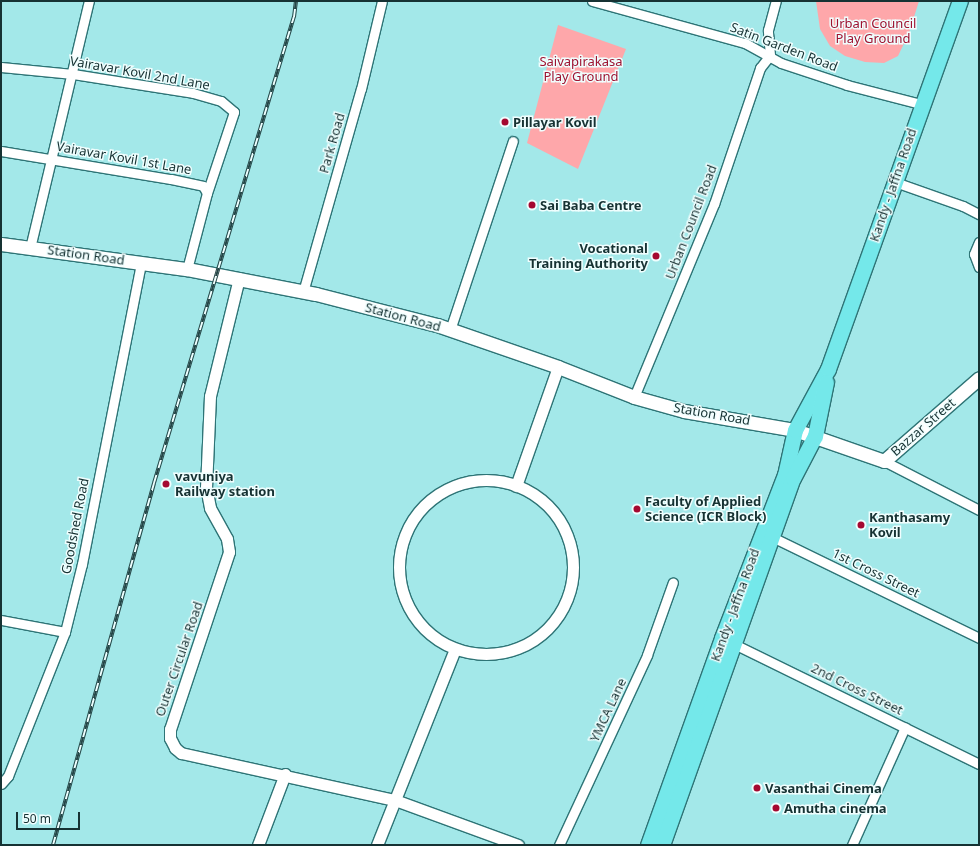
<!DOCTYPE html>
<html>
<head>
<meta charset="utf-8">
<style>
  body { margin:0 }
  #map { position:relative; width:980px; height:846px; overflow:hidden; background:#a3e8e9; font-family:"Noto Sans",sans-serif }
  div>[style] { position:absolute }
  .green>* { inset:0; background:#fea7aa }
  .roads { filter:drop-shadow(1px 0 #2e7476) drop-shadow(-1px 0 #2e7476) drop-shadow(0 1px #2e7476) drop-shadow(0 -1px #2e7476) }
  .minor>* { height:9px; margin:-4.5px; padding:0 4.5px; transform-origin:4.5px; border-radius:4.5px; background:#fff }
  .tertiary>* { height:11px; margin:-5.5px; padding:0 5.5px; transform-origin:5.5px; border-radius:5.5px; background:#fff }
  .tertiary>.ring { margin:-5.5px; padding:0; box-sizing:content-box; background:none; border:11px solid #fff; border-radius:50% }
  .secondary>* { height:13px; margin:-6.5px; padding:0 6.5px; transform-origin:6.5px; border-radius:6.5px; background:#fff }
  .trunk>* { height:15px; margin:-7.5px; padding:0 7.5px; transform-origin:7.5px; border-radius:7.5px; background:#74e8ea }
  .rail>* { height:4px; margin-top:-2px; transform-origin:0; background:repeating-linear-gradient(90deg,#f0fefe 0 8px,#254546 0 16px); box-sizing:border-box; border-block:1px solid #254546 }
  .dots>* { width:11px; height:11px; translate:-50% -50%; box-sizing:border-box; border:2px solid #f0fefe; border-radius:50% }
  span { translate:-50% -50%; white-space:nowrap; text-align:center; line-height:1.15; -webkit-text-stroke:3px #f0fefe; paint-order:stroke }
  .park-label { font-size:13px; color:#9e1331 }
  .street-label { font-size:13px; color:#163233 }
  .poi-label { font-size:13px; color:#163233; font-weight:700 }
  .left { translate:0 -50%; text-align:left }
  .right { translate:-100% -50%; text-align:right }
  .frame { position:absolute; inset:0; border:2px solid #163233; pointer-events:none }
  .scale { position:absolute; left:16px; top:812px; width:64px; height:18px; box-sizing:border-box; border:2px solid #163233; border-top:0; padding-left:5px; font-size:12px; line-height:14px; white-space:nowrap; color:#163233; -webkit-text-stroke:3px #f0fefe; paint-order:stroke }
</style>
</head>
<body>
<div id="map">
  <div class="green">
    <div style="clip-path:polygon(816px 1px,919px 1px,909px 33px,898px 56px,884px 63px,865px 62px,845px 56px,830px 46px,820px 29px)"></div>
    <div style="clip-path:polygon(558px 25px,626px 49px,578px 169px,527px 143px)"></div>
  </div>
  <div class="roads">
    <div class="minor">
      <div style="left:592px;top:1px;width:159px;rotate:15.4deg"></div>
      <div style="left:745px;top:43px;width:41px;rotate:29.1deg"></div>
      <div style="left:781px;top:63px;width:70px;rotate:18.4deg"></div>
      <div style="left:847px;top:85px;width:76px;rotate:14.4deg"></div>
      <div style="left:1px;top:67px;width:72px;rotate:5.6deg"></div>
      <div style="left:73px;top:74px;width:121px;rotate:9deg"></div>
      <div style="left:193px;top:93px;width:29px;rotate:16deg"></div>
      <div style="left:221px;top:101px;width:17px;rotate:40deg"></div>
      <div style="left:234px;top:112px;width:85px;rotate:108.4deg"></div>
      <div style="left:1px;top:151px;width:172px;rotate:9.4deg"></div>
      <div style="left:171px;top:179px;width:33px;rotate:12deg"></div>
      <div style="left:203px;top:186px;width:8px;rotate:60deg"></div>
      <div style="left:207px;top:193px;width:79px;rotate:104.7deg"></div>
      <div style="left:895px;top:182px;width:72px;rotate:19.4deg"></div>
      <div style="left:963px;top:206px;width:18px;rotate:27deg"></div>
      <div style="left:979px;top:242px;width:13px;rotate:113deg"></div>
      <div style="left:974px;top:254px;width:14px;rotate:69deg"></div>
      <div style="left:30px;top:248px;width:254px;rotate:-76.6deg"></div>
      <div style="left:303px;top:292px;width:211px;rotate:-74.1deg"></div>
      <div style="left:361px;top:89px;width:90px;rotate:-76.6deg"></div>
      <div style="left:450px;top:330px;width:199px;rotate:-71.6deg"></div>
      <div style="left:634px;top:397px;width:209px;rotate:-67.5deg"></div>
      <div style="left:714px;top:204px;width:144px;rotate:-71.3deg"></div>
      <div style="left:760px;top:68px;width:16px;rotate:-52deg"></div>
      <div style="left:770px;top:55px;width:25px;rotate:-95deg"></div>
      <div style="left:768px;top:30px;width:30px;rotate:-75deg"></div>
      <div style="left:884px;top:461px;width:107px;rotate:27.3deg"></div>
      <div style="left:768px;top:535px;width:235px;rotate:26deg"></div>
      <div style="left:1px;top:620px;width:65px;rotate:10.6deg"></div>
      <div style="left:730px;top:642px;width:277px;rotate:26.1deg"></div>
      <div style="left:1px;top:784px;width:11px;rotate:-49deg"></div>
      <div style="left:8px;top:776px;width:155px;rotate:-68.4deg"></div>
      <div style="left:65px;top:632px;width:70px;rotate:-76deg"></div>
      <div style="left:82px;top:564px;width:307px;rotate:-78.9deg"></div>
      <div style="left:559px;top:845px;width:209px;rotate:-65.1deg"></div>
      <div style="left:647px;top:655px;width:77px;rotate:-70.4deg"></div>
      <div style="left:852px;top:845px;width:129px;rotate:-65.8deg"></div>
    </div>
    <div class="tertiary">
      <div style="left:239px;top:278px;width:122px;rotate:103.8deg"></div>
      <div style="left:210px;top:396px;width:91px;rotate:92.5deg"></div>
      <div style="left:206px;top:487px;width:21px;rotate:79deg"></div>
      <div style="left:210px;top:508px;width:35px;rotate:61deg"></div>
      <div style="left:227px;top:539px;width:13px;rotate:81deg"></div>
      <div style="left:229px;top:552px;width:187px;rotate:108.4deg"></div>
      <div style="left:170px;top:729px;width:9px;rotate:90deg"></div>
      <div style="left:170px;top:738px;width:11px;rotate:63deg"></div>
      <div style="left:175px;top:748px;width:8px;rotate:40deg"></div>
      <div style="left:181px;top:753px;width:219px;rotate:12.4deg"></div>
      <div style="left:395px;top:800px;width:131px;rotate:20.1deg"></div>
      <div class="ring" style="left:399px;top:480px;width:163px;height:163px"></div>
      <div style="left:516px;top:486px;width:126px;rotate:-70.6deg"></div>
      <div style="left:258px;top:845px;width:76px;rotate:-69.2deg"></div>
      <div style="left:377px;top:845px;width:211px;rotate:-68.3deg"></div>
    </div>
    <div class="secondary">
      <div style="left:1px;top:244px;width:188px;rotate:7.7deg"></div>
      <div style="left:187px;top:269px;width:131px;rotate:11deg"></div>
      <div style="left:316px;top:294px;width:125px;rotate:14.4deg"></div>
      <div style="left:437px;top:325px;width:128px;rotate:19.1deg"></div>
      <div style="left:558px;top:367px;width:82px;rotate:21.5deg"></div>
      <div style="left:634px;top:397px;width:52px;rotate:15.6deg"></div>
      <div style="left:684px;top:411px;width:113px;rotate:9.7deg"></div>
      <div style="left:795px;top:430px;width:94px;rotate:19.2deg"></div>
      <div style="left:884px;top:461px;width:126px;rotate:-41.1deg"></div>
    </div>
    <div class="trunk">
      <div style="left:648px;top:845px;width:220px;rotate:-70.3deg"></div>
      <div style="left:722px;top:638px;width:175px;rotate:-68.9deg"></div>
      <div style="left:785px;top:475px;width:46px;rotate:-77.5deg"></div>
      <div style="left:795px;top:430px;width:69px;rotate:-61.6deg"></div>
      <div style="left:828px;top:369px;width:391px;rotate:-70.3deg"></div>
      <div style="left:662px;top:845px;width:390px;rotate:-70.4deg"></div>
      <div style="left:793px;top:478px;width:47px;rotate:-62.4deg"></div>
      <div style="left:815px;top:436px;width:55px;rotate:-78.5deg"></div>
    </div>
  </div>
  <div class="rail">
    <div style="left:53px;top:845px;width:376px;rotate:-74.4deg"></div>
    <div style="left:154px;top:483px;width:487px;rotate:-73.3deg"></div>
    <div style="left:294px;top:17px;width:16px;rotate:-83deg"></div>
  </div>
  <div class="dots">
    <div style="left:505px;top:122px;background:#a50931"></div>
    <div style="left:532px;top:205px;background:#a50931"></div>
    <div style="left:656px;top:256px;background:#a50931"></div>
    <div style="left:166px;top:484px;background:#a50931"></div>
    <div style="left:637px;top:509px;background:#a50931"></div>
    <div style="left:861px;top:525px;background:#a50931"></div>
    <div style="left:757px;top:788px;background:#a50931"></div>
    <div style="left:776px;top:808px;background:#a50931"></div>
  </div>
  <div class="park-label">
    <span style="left:873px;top:31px">Urban Council<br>Play Ground</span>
    <span style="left:581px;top:69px">Saivapirakasa<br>Play Ground</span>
  </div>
  <div class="street-label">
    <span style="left:784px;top:47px;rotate:21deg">Satin Garden Road</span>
    <span style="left:140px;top:73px;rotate:10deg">Vairavar Kovil 2nd Lane</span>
    <span style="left:332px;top:143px;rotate:-74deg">Park Road</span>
    <span style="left:124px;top:158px;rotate:10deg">Vairavar Kovil 1st Lane</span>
    <span style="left:893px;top:185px;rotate:-71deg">Kandy - Jaffna Road</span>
    <span style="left:691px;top:222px;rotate:-69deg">Urban Council Road</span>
    <span style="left:86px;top:255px;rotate:8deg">Station Road</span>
    <span style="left:403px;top:317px;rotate:15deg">Station Road</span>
    <span style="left:712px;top:414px;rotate:10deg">Station Road</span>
    <span style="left:923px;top:427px;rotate:-41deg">Bazzar Street</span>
    <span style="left:75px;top:526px;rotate:-79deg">Goodshed Road</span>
    <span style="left:876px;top:573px;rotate:26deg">1st Cross Street</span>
    <span style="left:735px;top:605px;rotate:-70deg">Kandy - Jaffna Road</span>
    <span style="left:179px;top:659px;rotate:-71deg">Outer Circular Road</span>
    <span style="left:857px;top:689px;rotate:26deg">2nd Cross Street</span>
    <span style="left:608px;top:710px;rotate:-65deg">YMCA Lane</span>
  </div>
  <div class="poi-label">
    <span class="left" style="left:513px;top:122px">Pillayar Kovil</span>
    <span class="left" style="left:540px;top:205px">Sai Baba Centre</span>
    <span class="right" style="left:648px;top:256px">Vocational<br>Training Authority</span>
    <span class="left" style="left:175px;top:484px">vavuniya<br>Railway station</span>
    <span class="left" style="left:645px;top:509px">Faculty of Applied<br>Science (ICR Block)</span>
    <span class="left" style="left:869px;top:525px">Kanthasamy<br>Kovil</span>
    <span class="left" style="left:765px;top:788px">Vasanthai Cinema</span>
    <span class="left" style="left:784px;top:808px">Amutha cinema</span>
  </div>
  <div class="frame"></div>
  <div class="scale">50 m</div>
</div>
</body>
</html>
